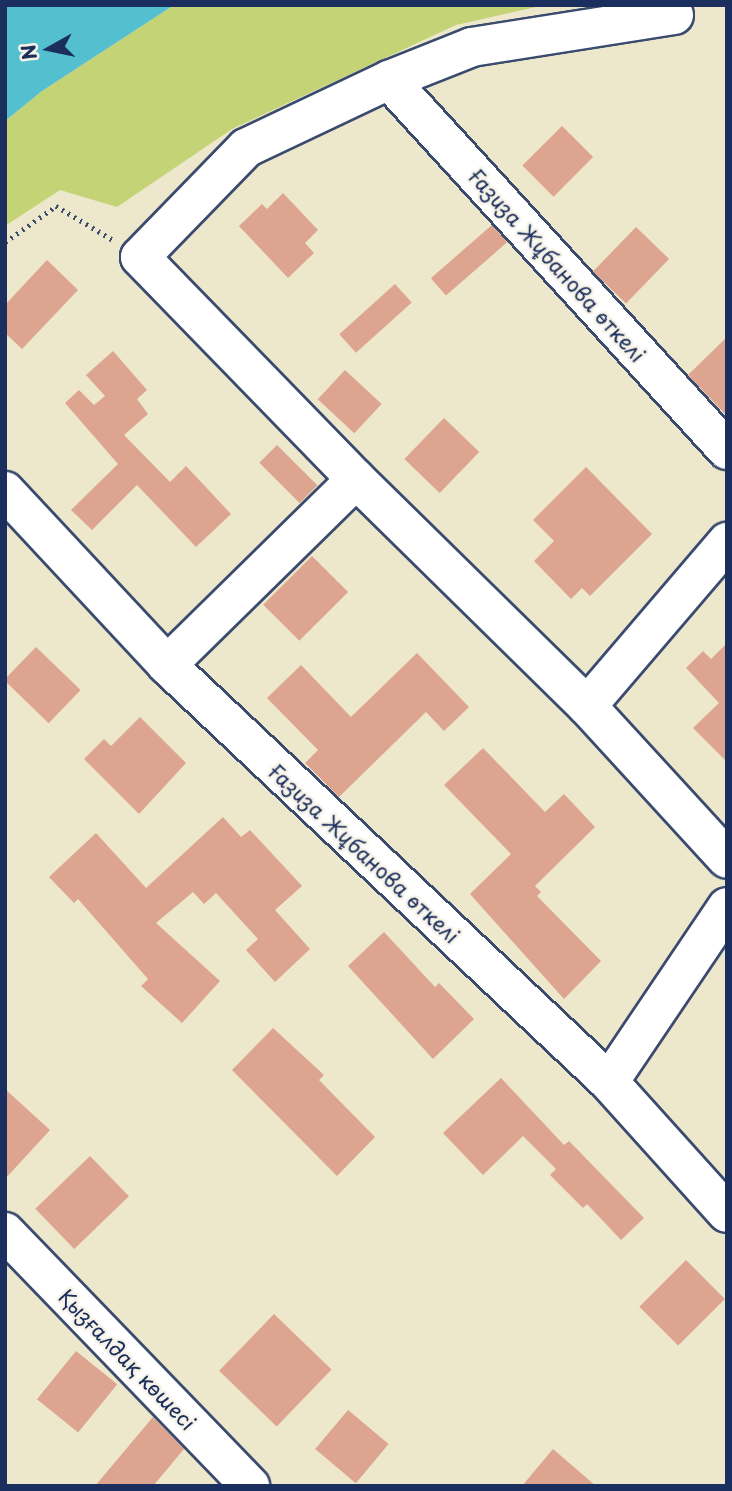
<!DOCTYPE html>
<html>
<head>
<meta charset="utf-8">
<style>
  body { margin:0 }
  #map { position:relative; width:732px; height:1491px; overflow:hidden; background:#ede7cc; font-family:"Playpen Sans",sans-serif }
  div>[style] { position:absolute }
  .green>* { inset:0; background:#c3d376 }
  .water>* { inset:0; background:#54bfcf }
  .building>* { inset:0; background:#dda590; transform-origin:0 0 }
  .path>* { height:4.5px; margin-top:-2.25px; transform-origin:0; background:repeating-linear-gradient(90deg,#3a4b6e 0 2px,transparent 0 7px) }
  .roads { filter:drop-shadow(2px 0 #3a4b6e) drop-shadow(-2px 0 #3a4b6e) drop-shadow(0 2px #3a4b6e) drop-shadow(0 -2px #3a4b6e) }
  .minor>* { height:38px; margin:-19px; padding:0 19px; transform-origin:19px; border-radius:19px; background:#fff }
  span { translate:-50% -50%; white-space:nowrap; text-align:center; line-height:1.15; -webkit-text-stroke:5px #f7f3e8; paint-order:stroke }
  .street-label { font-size:21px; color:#1b2f5e }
  .frame { position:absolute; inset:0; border:7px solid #1b2f5e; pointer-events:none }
  .north { position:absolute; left:14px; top:14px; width:70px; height:70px; -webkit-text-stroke:5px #f7f3e8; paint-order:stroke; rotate:261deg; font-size:19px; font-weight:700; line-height:28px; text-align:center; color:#1b2f5e }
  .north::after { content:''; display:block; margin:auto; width:24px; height:32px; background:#1b2f5e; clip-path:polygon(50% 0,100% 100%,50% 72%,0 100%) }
</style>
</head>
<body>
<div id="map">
  <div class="green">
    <div style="clip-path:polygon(174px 5px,545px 5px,456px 25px,232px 129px,117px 207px,60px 190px,5px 226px,5px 121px,42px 91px)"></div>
  </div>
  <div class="water">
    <div style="clip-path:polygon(5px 5px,174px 5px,42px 91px,5px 121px)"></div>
  </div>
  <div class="building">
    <div style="left:562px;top:126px;width:44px;height:56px;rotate:45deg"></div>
    <div style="clip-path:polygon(283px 193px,318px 230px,305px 243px,314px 253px,288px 278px,239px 226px,262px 204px,267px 209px)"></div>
    <div style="left:492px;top:225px;width:23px;height:81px;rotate:49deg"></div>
    <div style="left:636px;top:227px;width:46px;height:62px;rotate:44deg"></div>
    <div style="clip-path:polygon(47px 260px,78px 290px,22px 349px,5px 333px,5px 305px)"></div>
    <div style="left:395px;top:284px;width:25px;height:75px;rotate:48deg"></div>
    <div style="clip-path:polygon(727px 337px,727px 416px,688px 375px)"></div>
    <div style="clip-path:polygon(113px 351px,147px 390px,137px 399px,148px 414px,124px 435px,170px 482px,186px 466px,231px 514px,196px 547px,137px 485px,92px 530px,71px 510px,118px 464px,65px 403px,79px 390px,94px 405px,105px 396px,86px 375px)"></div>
    <div style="left:345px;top:370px;width:50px;height:40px;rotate:43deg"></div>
    <div style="left:444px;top:418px;width:49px;height:57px;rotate:44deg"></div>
    <div style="left:277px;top:445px;width:57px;height:25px;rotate:45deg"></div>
    <div style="clip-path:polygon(586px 467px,652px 534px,590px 596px,582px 588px,571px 599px,534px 561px,554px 541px,533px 520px)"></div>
    <div style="left:312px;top:556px;width:51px;height:69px;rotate:45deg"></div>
    <div style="clip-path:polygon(727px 643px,727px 762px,693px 728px,719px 703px,686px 668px,703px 651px,711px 659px)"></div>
    <div style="left:36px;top:647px;width:62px;height:46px;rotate:44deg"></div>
    <div style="clip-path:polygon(417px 653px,469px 707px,444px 731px,426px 712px,339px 797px,305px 763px,318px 750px,267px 698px,301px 665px,351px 717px)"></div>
    <div style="clip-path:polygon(140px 717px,186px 763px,139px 814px,84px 759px,104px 739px,111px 746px)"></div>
    <div style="clip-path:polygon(483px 748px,545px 812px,564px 794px,595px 827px,535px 886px,541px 892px,537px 896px,601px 961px,564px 999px,470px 894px,511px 854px,444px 785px)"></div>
    <div style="clip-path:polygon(223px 817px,241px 837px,250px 830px,302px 886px,275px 910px,310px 949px,275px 982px,246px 950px,258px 939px,216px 893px,204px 904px,193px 892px,156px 923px,220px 981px,182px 1023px,141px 986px,148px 979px,78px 899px,74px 903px,49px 877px,96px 833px,146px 888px)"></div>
    <div style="clip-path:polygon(384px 932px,435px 987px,439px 983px,474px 1019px,433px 1059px,348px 966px)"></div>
    <div style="clip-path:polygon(273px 1028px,324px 1075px,319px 1080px,375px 1137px,337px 1176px,232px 1070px)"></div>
    <div style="clip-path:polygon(501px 1078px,564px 1145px,569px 1141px,644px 1218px,621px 1240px,587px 1204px,583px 1208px,550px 1175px,556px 1169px,523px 1136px,483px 1175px,443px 1133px)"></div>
    <div style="clip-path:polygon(5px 1089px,50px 1130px,5px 1179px)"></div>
    <div style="left:90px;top:1156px;width:56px;height:76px;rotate:46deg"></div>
    <div style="left:686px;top:1260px;width:55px;height:66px;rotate:45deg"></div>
    <div style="left:274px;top:1314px;width:80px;height:79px;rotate:44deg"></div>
    <div style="left:76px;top:1351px;width:53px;height:62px;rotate:39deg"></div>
    <div style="left:348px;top:1410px;width:53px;height:51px;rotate:40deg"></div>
    <div style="clip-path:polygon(153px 1417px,184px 1449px,153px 1486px,95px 1486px)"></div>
    <div style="clip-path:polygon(553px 1449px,596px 1486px,522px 1486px)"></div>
  </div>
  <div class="path">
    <div style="left:5px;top:242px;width:62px;rotate:-35.2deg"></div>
    <div style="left:56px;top:206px;width:66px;rotate:30.8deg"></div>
  </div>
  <div class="roads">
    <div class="minor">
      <div style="left:674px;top:15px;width:205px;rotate:171deg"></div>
      <div style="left:472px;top:47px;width:89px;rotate:158.3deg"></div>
      <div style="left:389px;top:80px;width:158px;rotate:154.6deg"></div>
      <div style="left:246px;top:148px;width:152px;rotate:134.2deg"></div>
      <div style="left:140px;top:257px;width:310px;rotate:45.8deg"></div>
      <div style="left:356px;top:479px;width:324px;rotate:44.5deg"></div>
      <div style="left:587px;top:706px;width:207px;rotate:47.5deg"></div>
      <div style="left:389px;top:80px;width:501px;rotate:47.59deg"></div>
      <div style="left:5px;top:491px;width:238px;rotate:47deg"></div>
      <div style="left:167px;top:665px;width:608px;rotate:43.33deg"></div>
      <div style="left:609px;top:1082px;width:176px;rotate:48deg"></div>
      <div style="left:167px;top:665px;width:265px;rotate:-44.5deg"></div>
      <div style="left:587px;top:706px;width:216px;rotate:-49.5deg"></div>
      <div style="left:609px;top:1082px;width:211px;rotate:-56deg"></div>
      <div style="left:5px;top:1232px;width:353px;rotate:46deg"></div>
    </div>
  </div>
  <div class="street-label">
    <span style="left:558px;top:265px;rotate:48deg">Ғазиза Жұбанова өткелі</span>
    <span style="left:365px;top:853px;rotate:43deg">Ғазиза Жұбанова өткелі</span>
    <span style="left:128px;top:1359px;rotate:46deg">Қызғалдақ көшесі</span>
  </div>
  <div class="frame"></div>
  <div class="north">N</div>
</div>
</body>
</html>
